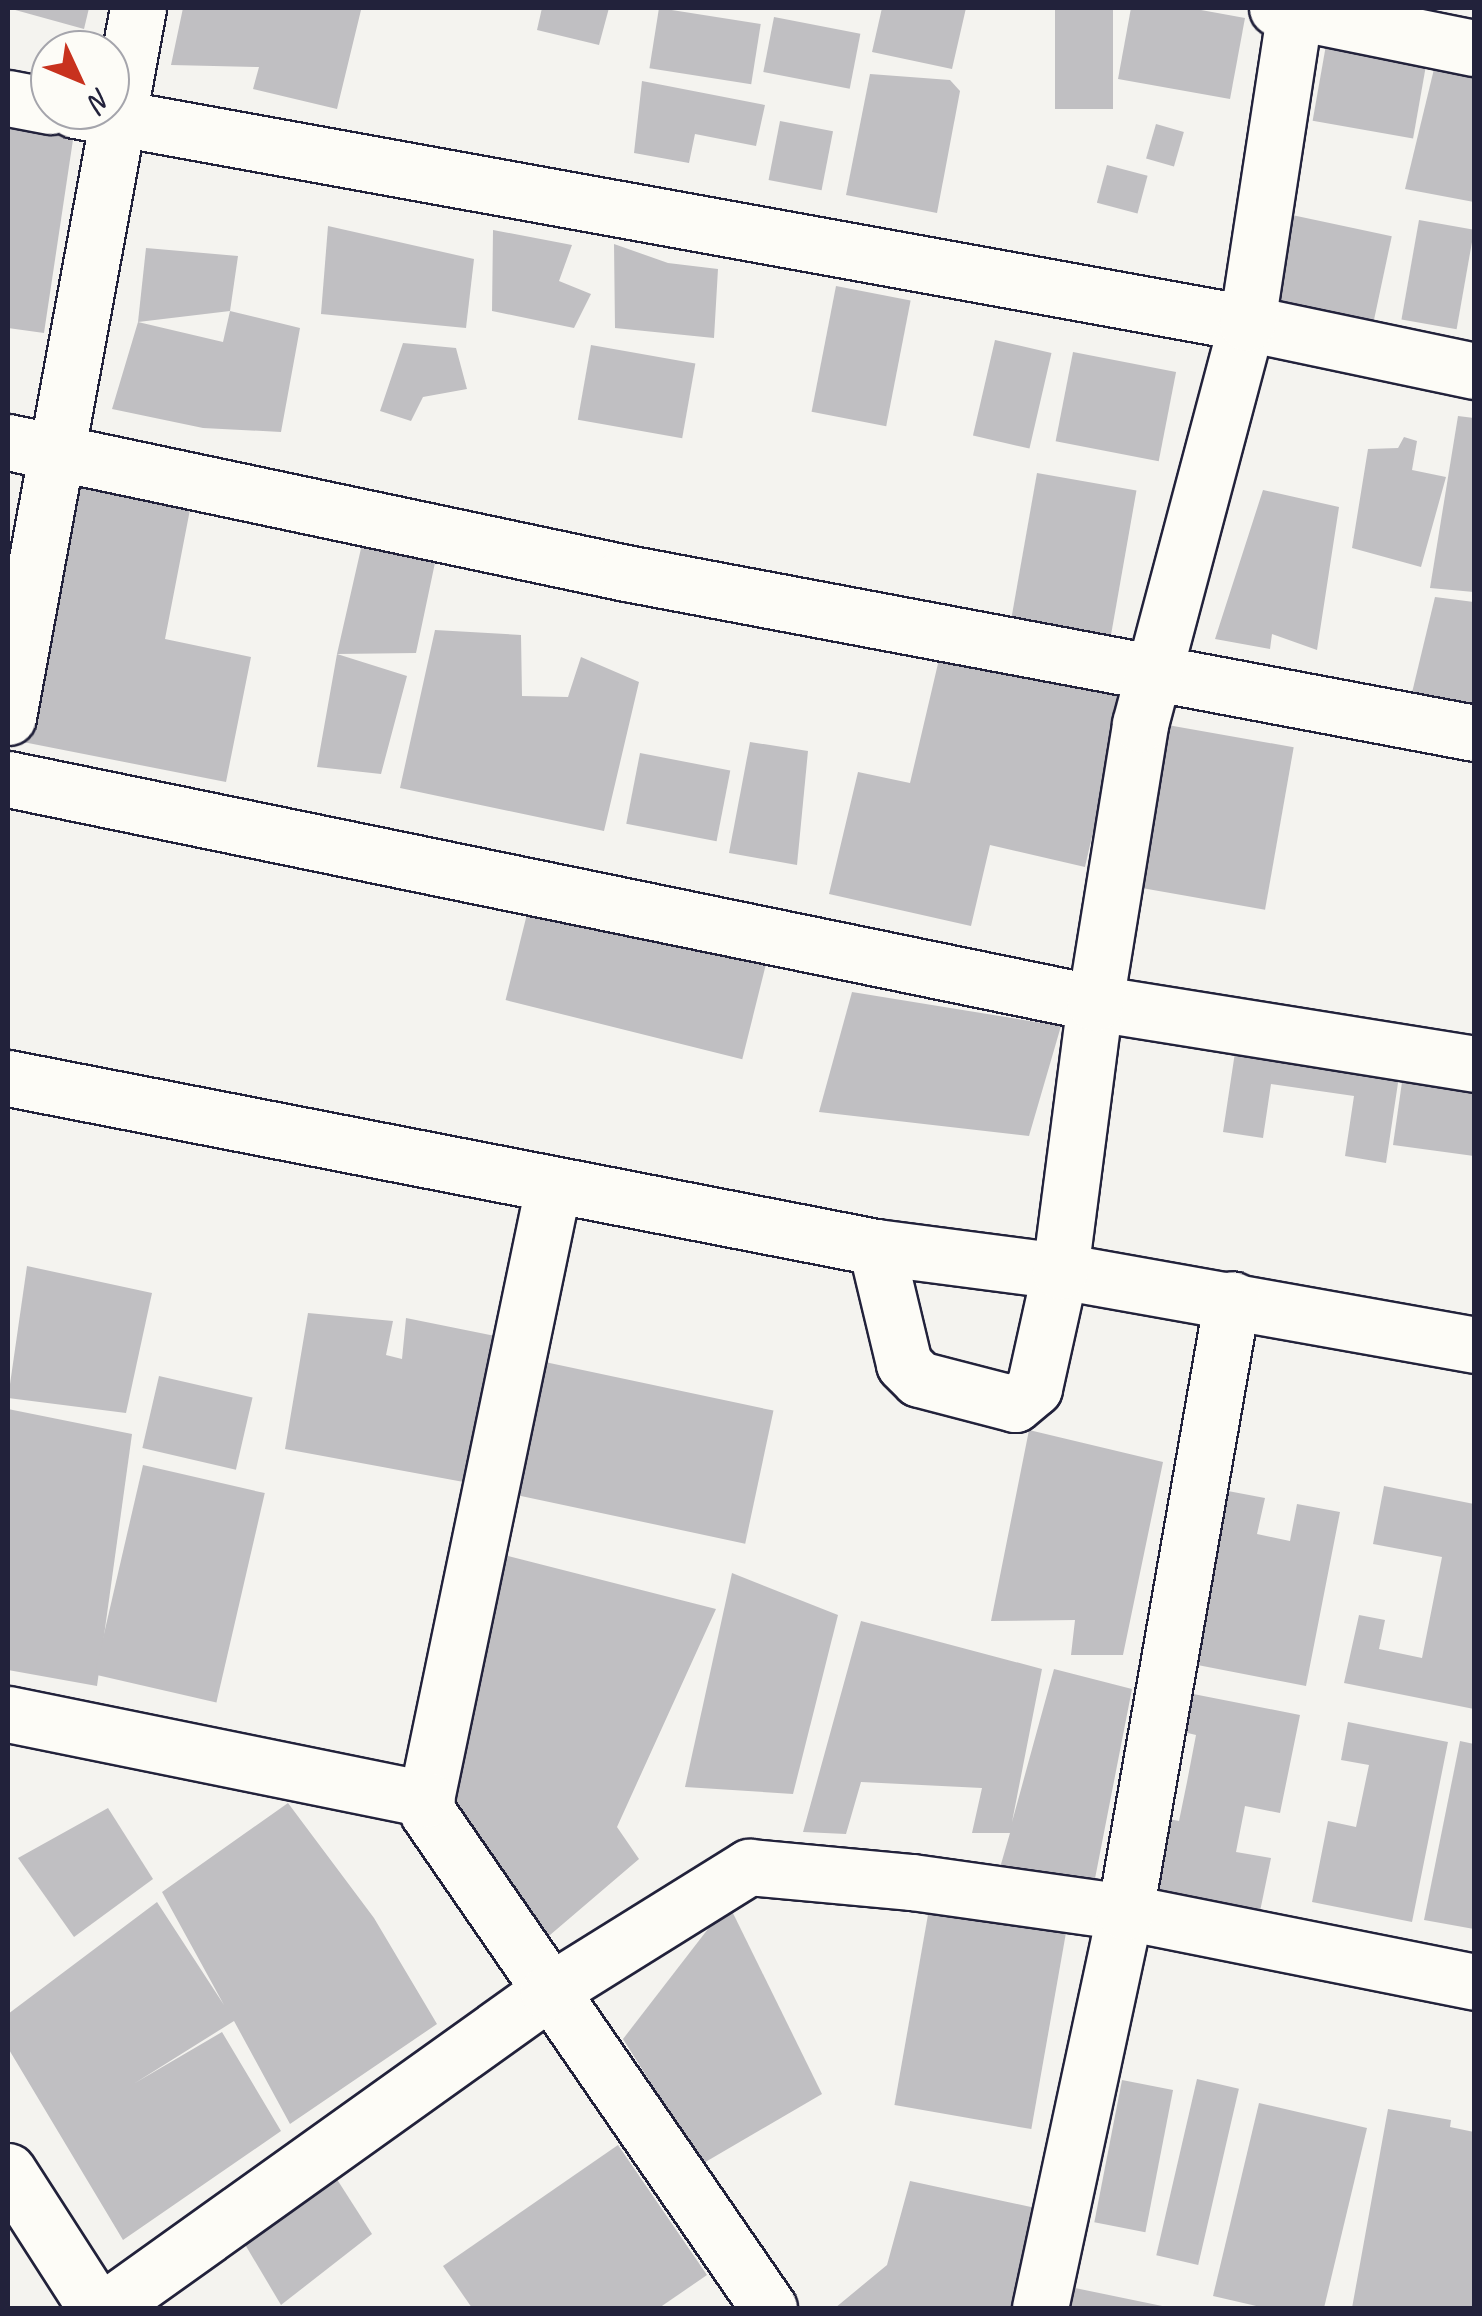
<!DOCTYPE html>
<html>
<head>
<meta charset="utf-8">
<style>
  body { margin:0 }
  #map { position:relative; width:1482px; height:2316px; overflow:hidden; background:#f4f3ef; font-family:Caveat,sans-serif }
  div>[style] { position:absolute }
  .building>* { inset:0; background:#c0bfc2; transform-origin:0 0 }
  .roads { filter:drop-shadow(2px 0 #22223b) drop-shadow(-2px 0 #22223b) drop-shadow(0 2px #22223b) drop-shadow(0 -2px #22223b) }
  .minor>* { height:55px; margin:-27.5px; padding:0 27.5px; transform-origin:27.5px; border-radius:27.5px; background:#fdfcf7 }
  span { translate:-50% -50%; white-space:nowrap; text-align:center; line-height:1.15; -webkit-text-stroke:10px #fdfcf7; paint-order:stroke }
  .frame { position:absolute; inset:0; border:10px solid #22223b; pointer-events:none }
  .north { position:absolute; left:30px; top:30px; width:100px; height:100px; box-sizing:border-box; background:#fdfcf7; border:2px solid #a5a5ac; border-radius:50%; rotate:134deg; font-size:28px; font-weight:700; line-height:40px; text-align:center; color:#22223b }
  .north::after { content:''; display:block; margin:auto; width:35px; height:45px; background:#c8321e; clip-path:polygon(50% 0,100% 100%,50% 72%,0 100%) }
</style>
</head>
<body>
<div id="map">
  <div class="building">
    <div style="clip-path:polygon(8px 8px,89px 8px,84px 29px)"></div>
    <div style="clip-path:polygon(183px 8px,361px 10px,337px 109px,253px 89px,259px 67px,171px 65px)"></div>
    <div style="clip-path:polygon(542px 8px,609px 8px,599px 45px,537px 30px)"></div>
    <div style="left:659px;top:8px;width:103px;height:61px;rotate:9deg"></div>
    <div style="clip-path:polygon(882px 8px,966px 8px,952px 69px,872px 52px)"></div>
    <div style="left:1055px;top:8px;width:58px;height:101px"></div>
    <div style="clip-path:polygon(1131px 8px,1190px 8px,1245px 18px,1230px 99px,1118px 79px)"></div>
    <div style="left:774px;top:17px;width:88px;height:56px;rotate:11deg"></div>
    <div style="left:1326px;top:45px;width:102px;height:77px;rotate:10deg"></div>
    <div style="clip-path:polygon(1434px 69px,1474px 77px,1474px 202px,1405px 189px)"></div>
    <div style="clip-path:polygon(870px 74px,950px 80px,960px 91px,937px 213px,846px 195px)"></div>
    <div style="clip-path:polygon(642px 81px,765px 105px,756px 146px,695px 134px,689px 163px,634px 153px)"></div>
    <div style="left:780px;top:121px;width:54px;height:60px;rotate:11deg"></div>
    <div style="clip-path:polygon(8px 124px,74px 133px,44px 333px,8px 328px)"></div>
    <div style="left:1156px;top:124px;width:29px;height:36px;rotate:16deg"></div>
    <div style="left:1107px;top:165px;width:42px;height:39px;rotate:15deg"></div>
    <div style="left:1292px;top:215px;width:102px;height:92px;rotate:12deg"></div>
    <div style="left:1419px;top:220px;width:56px;height:101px;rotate:10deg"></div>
    <div style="clip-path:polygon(328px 226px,474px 259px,466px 328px,321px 314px)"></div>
    <div style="clip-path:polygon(493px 230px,572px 245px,559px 281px,591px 294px,574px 328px,492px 311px)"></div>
    <div style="clip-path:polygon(614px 244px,668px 263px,718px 269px,714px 338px,615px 328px)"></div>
    <div style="clip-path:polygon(146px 248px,238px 256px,230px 311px,138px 322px)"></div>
    <div style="left:836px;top:286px;width:76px;height:128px;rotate:11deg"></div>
    <div style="clip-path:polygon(230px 311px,300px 328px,281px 432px,203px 428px,112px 409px,138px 322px,223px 342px)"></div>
    <div style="left:995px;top:340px;width:58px;height:98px;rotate:13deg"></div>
    <div style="clip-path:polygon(403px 343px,456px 348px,467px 389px,423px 397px,411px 421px,380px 411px)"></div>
    <div style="left:591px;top:345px;width:106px;height:76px;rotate:10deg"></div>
    <div style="left:1073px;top:352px;width:105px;height:91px;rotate:11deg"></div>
    <div style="clip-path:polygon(1458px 416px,1474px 418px,1474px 592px,1430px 588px)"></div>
    <div style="clip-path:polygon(1404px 437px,1417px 441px,1412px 470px,1446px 477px,1421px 567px,1352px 548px,1368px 449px,1398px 448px)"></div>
    <div style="clip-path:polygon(76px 472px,193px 494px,165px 639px,251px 657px,226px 782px,23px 742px)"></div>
    <div style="left:1037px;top:473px;width:101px;height:151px;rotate:10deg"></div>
    <div style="clip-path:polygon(1263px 490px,1339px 507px,1317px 650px,1272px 634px,1270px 649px,1215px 639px)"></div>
    <div style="clip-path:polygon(362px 544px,436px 558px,416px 653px,337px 654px,407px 676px,381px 774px,317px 767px,337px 654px)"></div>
    <div style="clip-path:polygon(1435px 597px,1474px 602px,1474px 708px,1410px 701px)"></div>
    <div style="clip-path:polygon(435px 630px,521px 635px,522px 696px,568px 697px,581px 657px,639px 682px,604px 831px,400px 788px)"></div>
    <div style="clip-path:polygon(940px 655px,1124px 697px,1085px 867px,990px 845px,971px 926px,829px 894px,858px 772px,910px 783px)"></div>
    <div style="left:1145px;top:721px;width:151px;height:165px;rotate:10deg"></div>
    <div style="clip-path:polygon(750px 742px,808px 751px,797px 865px,729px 853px)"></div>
    <div style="left:640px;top:753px;width:92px;height:72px;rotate:11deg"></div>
    <div style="left:529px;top:906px;width:244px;height:97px;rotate:14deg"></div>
    <div style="clip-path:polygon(852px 992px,1061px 1026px,1029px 1136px,819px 1112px)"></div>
    <div style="clip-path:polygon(1237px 1039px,1401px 1063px,1386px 1163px,1345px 1156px,1354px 1096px,1271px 1084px,1263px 1138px,1223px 1132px)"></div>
    <div style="clip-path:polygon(1402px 1082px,1474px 1084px,1474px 1156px,1393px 1145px)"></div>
    <div style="clip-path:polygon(27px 1266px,152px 1293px,126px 1413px,8px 1398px)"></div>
    <div style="clip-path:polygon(308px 1313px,393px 1321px,386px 1355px,402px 1359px,406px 1318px,510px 1339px,480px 1485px,285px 1449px)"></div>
    <div style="left:526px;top:1358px;width:253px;height:136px;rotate:12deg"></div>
    <div style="left:159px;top:1376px;width:96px;height:74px;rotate:13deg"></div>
    <div style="clip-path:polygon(8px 1409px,132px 1434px,97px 1686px,8px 1670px)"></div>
    <div style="clip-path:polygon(1029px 1430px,1163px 1462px,1123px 1655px,1071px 1655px,1075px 1620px,991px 1621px)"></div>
    <div style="left:143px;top:1465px;width:125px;height:215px;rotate:13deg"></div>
    <div style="clip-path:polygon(1384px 1486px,1474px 1504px,1474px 1709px,1344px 1683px,1359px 1615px,1385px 1620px,1379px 1649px,1422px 1658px,1442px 1557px,1373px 1544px)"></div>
    <div style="clip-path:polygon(1212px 1488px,1265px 1498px,1257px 1534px,1290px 1541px,1297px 1504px,1340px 1512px,1306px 1686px,1177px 1661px)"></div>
    <div style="clip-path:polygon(492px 1552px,716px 1609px,617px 1827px,639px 1859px,543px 1941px,431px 1811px)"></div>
    <div style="clip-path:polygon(732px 1573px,838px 1615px,793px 1794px,685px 1787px)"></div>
    <div style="clip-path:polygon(861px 1621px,1042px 1669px,1012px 1822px,1054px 1669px,1132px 1689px,1092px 1894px,997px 1878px,1010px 1833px,972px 1833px,982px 1788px,861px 1782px,846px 1834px,803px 1832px)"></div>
    <div style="clip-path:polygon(1178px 1691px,1300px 1715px,1280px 1813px,1245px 1806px,1236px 1852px,1271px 1858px,1258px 1921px,1137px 1897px,1153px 1816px,1179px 1821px,1187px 1782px,1196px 1735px,1171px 1729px)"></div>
    <div style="clip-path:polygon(1348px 1722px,1448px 1742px,1412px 1922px,1312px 1902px,1328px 1821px,1356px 1827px,1369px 1765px,1341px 1760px)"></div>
    <div style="clip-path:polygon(1460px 1741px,1474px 1744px,1474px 1929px,1424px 1920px)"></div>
    <div style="clip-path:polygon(288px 1803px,374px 1918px,437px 2024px,290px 2124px,234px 2021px,135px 2083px,222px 2032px,281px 2131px,123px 2240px,8px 2048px,8px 2014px,157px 1902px,224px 2005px,162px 1892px)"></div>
    <div style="clip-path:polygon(108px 1808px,153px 1879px,74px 1937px,18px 1858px)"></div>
    <div style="clip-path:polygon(728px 1903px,822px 2094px,702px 2164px,623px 2039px)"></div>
    <div style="left:929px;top:1909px;width:139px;height:199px;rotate:10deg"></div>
    <div style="left:1197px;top:2079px;width:43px;height:181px;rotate:13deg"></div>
    <div style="left:1122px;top:2080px;width:52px;height:145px;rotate:11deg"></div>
    <div style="clip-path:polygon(1259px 2103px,1367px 2128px,1324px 2308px,1265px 2308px,1213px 2296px)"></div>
    <div style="clip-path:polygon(1388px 2109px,1451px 2120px,1450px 2127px,1474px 2132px,1474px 2308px,1352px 2308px)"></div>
    <div style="clip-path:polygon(618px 2145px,707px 2275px,659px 2308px,472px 2308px,443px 2266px)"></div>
    <div style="clip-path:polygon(331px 2170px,372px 2234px,281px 2305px,243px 2241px)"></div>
    <div style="clip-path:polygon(910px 2181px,1045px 2210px,1020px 2308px,835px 2308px,887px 2265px)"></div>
    <div style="clip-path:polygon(1075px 2288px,1167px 2307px,1167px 2308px,1071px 2308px)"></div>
  </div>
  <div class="roads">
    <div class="minor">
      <div style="left:1277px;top:8px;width:201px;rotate:11.5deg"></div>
      <div style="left:8px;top:98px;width:43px;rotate:10.8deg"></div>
      <div style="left:75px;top:110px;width:1191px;rotate:10.3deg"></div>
      <div style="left:1247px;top:323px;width:232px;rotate:11.9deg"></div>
      <div style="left:8px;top:442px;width:632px;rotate:11.97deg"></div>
      <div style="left:626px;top:573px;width:863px;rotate:10.68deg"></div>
      <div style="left:8px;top:717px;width:721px;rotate:-79.61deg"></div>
      <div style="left:8px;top:779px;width:1110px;rotate:11.64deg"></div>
      <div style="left:1095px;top:1003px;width:384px;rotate:9.1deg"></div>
      <div style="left:8px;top:1078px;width:884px;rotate:11.02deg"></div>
      <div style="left:876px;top:1247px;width:186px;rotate:7.4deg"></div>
      <div style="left:1060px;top:1271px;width:421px;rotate:10.1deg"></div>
      <div style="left:553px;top:1187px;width:625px;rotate:101.72deg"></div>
      <div style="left:426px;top:1799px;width:14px;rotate:82deg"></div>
      <div style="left:428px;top:1813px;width:601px;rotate:55.44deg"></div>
      <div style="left:876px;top:1247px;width:120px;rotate:76.5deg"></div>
      <div style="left:904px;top:1364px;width:21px;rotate:45deg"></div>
      <div style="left:919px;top:1379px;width:99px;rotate:14.6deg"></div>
      <div style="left:1015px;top:1404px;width:25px;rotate:-40deg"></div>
      <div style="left:1034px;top:1388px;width:120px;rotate:-77.5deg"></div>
      <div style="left:1060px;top:1271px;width:270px;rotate:-82.6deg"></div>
      <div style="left:1095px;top:1003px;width:283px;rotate:-80.8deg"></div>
      <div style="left:1140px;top:724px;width:415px;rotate:-75.1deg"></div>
      <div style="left:1247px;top:323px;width:319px;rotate:-81.3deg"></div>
      <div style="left:8px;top:1714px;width:427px;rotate:11.5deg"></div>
      <div style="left:8px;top:2171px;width:163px;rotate:57.3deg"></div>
      <div style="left:106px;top:2308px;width:543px;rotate:-35.56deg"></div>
      <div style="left:548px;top:1992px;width:237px;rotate:-31.9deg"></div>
      <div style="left:749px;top:1867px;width:164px;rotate:5.3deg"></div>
      <div style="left:912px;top:1882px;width:215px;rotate:8deg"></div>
      <div style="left:1125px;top:1912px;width:356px;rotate:11.3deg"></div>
      <div style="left:1040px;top:2308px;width:405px;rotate:-77.9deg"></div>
      <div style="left:1125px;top:1912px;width:622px;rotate:-80.1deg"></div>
    </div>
  </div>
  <div class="frame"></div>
  <div class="north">N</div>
</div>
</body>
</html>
